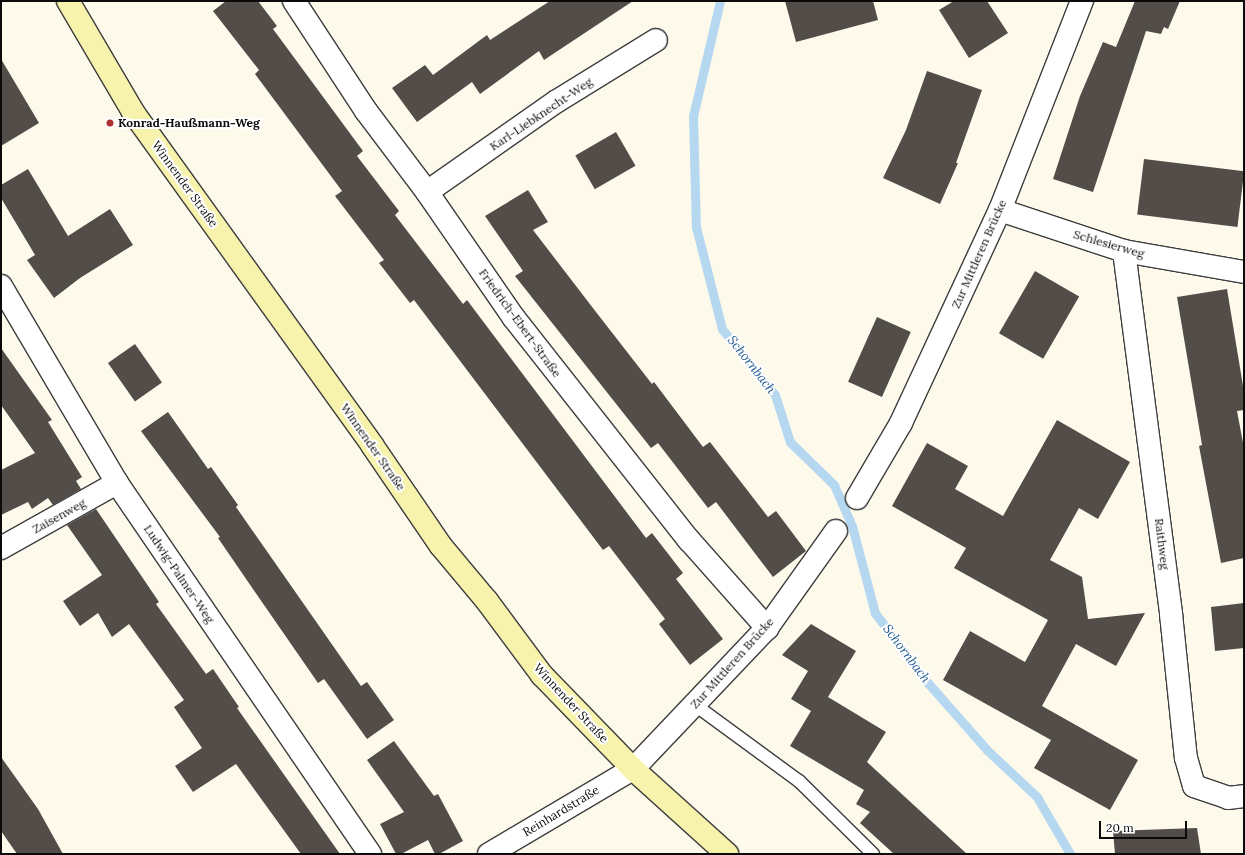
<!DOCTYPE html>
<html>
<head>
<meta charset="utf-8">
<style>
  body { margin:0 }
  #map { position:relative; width:1245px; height:855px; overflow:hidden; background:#fdfaec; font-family:Lora,serif }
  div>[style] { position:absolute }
  .stream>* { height:9px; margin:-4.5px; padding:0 4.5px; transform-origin:4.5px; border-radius:4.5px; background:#b5d7f0 }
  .building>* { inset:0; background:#534d49; transform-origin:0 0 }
  .roads { filter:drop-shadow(1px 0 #3e3e3e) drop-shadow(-1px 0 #3e3e3e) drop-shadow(0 1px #3e3e3e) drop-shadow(0 -1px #3e3e3e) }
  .lane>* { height:12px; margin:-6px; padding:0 6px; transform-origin:6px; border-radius:6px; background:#fff }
  .street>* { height:22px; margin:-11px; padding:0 11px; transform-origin:11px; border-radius:11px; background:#fff }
  .secondary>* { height:22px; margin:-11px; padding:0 11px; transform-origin:11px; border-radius:11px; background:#f7f2ac }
  .dots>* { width:11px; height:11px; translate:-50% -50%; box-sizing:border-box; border:2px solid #fff; border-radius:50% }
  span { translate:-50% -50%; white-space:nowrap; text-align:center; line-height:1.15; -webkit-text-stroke:4px #fff; paint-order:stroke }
  .street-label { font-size:12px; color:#0b0b0b }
  .poi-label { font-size:12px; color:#0b0b0b; font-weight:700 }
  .left { translate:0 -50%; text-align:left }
  .water-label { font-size:13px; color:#215b91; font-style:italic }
  .frame { position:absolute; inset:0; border:2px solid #0b0b0b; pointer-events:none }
  .scale { position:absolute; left:1099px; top:821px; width:88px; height:18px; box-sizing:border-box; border:2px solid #0b0b0b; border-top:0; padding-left:5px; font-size:12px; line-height:14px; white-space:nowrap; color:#0b0b0b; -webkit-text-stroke:3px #fff; paint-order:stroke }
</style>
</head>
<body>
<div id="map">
  <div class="stream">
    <div style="left:720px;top:1px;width:118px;rotate:103.2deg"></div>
    <div style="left:693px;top:116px;width:111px;rotate:88.5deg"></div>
    <div style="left:696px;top:227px;width:105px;rotate:75.7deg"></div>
    <div style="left:722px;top:329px;width:85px;rotate:51.2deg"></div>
    <div style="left:775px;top:395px;width:49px;rotate:72.3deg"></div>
    <div style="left:790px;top:442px;width:62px;rotate:44.3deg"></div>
    <div style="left:834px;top:485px;width:45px;rotate:66.3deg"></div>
    <div style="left:852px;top:526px;width:90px;rotate:75.2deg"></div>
    <div style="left:875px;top:613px;width:88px;rotate:52.9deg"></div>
    <div style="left:928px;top:683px;width:89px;rotate:48.6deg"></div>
    <div style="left:987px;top:750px;width:69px;rotate:43.2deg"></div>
    <div style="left:1037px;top:797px;width:66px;rotate:59.9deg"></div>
  </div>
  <div class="building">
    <div style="clip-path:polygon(226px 1px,258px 1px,277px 26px,273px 29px,363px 151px,357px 156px,399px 211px,395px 215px,463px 304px,467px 300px,646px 538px,652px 533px,683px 573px,676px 579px,723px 639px,690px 665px,659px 624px,665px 619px,609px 546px,603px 550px,414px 300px,410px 303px,379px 263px,384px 260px,335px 196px,342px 191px,255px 74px,259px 70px,213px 11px)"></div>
    <div style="clip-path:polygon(550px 1px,633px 1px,544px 60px,539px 51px,480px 94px,472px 82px,417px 122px,392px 88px,425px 65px,433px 75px,487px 35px,490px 40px)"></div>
    <div style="clip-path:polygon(785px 1px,873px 1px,878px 20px,796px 42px)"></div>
    <div style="clip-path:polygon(954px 1px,987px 1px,1008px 33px,969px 58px,939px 10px)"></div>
    <div style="clip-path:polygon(1135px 1px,1180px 1px,1168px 29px,1164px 27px,1161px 34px,1146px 31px,1093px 192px,1053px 179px,1080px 96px,1103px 42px,1116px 47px)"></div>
    <div style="clip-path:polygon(1px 59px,39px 123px,1px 146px)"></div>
    <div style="clip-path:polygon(927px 71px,982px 90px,956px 163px,958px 163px,940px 204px,883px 178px,906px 130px)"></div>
    <div style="left:616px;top:132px;width:39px;height:47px;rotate:60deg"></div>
    <div style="left:1144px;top:159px;width:101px;height:56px;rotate:7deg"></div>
    <div style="clip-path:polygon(28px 169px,68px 236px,110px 209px,133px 245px,80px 278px,54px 298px,27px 260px,35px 255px,1px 198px,1px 185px)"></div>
    <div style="clip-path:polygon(528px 190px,548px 222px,533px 230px,596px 312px,652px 384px,654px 382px,703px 447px,710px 442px,768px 517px,776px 511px,806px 551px,773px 577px,716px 502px,708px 508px,658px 443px,651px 448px,515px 276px,523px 271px,485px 216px)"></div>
    <div style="left:1035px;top:271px;width:51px;height:72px;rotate:30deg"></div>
    <div style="clip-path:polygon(1227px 289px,1244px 392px,1244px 410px,1237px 411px,1244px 448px,1244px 558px,1221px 563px,1199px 446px,1202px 445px,1177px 297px)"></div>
    <div style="left:877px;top:317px;width:37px;height:71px;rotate:24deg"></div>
    <div style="left:135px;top:344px;width:47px;height:33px;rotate:55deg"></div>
    <div style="clip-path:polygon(1px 348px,52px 420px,48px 422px,82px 477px,76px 481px,81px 489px,53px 505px,48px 498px,32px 509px,28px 502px,1px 515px,1px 470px,35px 453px,1px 405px)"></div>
    <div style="clip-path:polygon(168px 412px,208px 469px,211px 467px,238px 505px,236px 507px,361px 686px,367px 682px,394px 720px,367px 739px,324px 679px,318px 683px,255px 592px,218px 538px,220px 537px,141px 431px)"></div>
    <div style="clip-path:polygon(1057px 420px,1130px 462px,1098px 519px,1079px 508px,1050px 560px,1082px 577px,1088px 619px,1145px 613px,1116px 666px,1076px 644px,1042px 706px,1138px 760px,1110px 810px,1034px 768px,1051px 740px,943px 680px,970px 631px,1025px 662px,1048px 620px,954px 568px,966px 548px,892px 506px,927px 443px,968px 466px,955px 489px,1003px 516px)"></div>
    <div style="clip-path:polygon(96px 509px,159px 602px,156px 604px,206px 674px,213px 669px,239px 707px,237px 708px,340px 854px,301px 854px,236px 764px,193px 792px,175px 766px,202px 748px,174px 707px,184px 700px,129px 624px,112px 637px,98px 613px,80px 626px,63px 601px,102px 575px,67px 525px)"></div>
    <div style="clip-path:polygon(1244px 603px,1244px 648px,1215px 651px,1211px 607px)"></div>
    <div style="clip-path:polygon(811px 624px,856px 651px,828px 697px,886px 732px,867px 762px,967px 854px,894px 854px,860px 823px,870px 812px,856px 804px,864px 790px,790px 746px,811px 711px,791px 699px,808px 671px,782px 655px)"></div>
    <div style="clip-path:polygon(394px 741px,434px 796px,438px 794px,463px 841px,439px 854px,435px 854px,428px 840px,401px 854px,396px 854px,380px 824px,404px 812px,367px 760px)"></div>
    <div style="clip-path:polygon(1px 757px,38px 809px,63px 854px,17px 854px,1px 831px)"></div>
    <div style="clip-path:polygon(1197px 828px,1201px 854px,1115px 854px,1113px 831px)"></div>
  </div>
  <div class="roads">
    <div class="lane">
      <div style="left:695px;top:705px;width:129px;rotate:36.2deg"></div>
      <div style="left:799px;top:781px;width:104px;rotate:44.6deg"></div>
    </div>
    <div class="street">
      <div style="left:294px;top:1px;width:131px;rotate:56.8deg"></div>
      <div style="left:366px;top:111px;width:101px;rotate:53deg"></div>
      <div style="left:427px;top:192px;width:153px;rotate:55.4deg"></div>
      <div style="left:514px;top:318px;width:283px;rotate:51.8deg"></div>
      <div style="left:689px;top:540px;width:118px;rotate:48.4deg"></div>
      <div style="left:427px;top:192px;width:159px;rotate:-35deg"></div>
      <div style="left:557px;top:101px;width:116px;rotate:-31.6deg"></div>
      <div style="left:1000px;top:210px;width:131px;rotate:18.3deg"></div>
      <div style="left:1124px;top:251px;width:122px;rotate:9.9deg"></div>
      <div style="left:1124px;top:251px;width:366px;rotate:82.6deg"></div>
      <div style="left:1171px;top:614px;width:145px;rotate:84.1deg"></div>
      <div style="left:1186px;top:758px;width:29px;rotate:74deg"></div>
      <div style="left:1194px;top:786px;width:36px;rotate:19deg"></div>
      <div style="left:1228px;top:798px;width:16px;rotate:-7deg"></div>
      <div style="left:1px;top:286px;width:229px;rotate:59.5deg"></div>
      <div style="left:117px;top:483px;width:449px;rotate:55.7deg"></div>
      <div style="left:857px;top:498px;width:87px;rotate:-59.6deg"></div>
      <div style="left:901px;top:423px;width:235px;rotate:-65.1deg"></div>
      <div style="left:1000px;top:210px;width:225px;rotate:-68.6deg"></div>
      <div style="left:1px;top:548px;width:133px;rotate:-29.3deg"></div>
      <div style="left:489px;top:854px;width:167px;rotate:-30.6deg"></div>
      <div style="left:633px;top:769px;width:195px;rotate:-46.5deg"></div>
      <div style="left:767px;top:628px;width:119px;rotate:-54.6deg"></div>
    </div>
    <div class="secondary">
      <div style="left:68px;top:1px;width:129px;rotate:59.6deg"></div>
      <div style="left:133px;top:112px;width:410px;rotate:54.3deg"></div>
      <div style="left:372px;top:445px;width:122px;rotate:55.7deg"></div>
      <div style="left:441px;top:546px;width:72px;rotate:50.1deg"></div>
      <div style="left:487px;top:601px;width:92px;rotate:53.4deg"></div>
      <div style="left:542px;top:675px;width:131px;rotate:45.9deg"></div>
      <div style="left:633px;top:769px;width:127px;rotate:42.1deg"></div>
    </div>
  </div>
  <div class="dots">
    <div style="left:110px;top:123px;background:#ae3132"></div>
  </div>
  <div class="street-label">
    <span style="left:541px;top:114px;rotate:-34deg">Karl-Liebknecht-Weg</span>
    <span style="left:185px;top:184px;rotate:54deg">Winnender Straße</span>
    <span style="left:1109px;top:244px;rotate:16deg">Schlesierweg</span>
    <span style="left:979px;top:254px;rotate:-66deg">Zur Mittleren Brücke</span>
    <span style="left:520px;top:323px;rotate:54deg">Friedrich-Ebert-Straße</span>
    <span style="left:373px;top:447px;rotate:55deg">Winnender Straße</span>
    <span style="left:59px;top:516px;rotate:-29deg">Zaisenweg</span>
    <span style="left:1162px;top:544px;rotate:83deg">Raithweg</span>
    <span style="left:179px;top:574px;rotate:56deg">Ludwig-Palmer-Weg</span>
    <span style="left:732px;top:663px;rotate:-48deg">Zur Mittleren Brücke</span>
    <span style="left:571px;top:703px;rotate:47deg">Winnender Straße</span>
    <span style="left:561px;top:811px;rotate:-31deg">Reinhardstraße</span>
  </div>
  <div class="poi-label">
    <span class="left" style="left:118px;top:123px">Konrad-Haußmann-Weg</span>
  </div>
  <div class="water-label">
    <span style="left:751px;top:365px;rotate:52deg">Schornbach</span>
    <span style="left:906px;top:654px;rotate:53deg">Schornbach</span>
  </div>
  <div class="frame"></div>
  <div class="scale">20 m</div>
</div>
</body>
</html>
